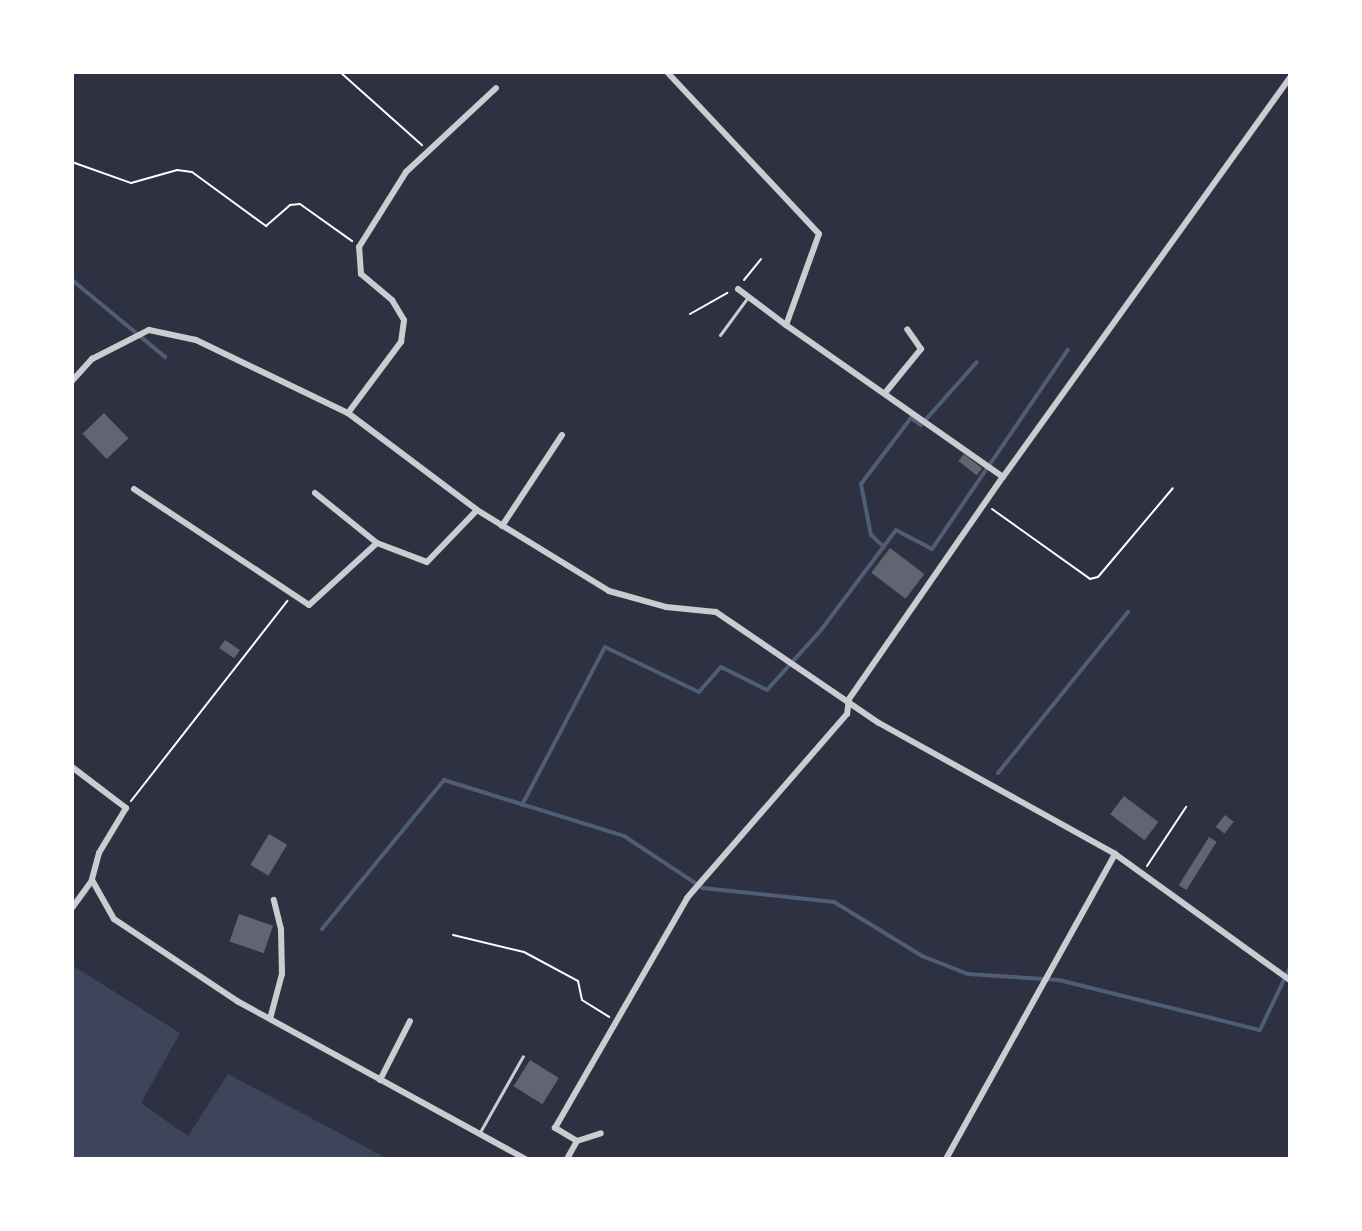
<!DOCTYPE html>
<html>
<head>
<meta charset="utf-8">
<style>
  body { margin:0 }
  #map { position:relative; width:1362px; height:1231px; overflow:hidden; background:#2d3142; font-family:Literata,serif }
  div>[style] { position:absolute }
  .green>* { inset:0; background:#3c4559 }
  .stream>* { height:4px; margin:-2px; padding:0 2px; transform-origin:2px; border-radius:2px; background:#4f5d75 }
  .building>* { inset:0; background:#626471; transform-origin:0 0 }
  .path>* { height:2px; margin:-1px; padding:0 1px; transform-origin:1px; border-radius:1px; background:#fff }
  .service>* { height:3px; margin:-1.5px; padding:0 1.5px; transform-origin:1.5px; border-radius:1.5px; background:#caccd0 }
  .minor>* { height:6px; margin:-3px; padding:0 3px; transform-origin:3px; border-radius:3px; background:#caccd0 }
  span { translate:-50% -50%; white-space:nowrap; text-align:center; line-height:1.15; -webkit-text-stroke:6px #fff; paint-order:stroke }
  .frame { position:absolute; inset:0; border:74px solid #fff; pointer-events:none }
</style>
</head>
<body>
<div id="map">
  <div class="green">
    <div style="clip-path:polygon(72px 965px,180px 1033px,141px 1103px,188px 1136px,228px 1074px,388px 1159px,72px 1159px)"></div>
  </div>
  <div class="stream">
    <div style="left:72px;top:280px;width:121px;rotate:39.6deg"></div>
    <div style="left:884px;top:547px;width:18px;rotate:-137deg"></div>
    <div style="left:871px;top:535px;width:52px;rotate:-101.1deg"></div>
    <div style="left:861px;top:484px;width:83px;rotate:-52.9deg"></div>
    <div style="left:911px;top:418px;width:12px;rotate:35deg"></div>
    <div style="left:921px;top:425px;width:84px;rotate:-48.4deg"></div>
    <div style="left:998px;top:773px;width:207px;rotate:-51.1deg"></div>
    <div style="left:522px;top:805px;width:178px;rotate:-62.3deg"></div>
    <div style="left:605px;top:647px;width:104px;rotate:25.6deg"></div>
    <div style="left:699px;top:692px;width:33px;rotate:-49deg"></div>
    <div style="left:721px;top:667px;width:51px;rotate:26.6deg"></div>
    <div style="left:767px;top:690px;width:81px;rotate:-48deg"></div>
    <div style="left:821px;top:630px;width:125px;rotate:-53.1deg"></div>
    <div style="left:896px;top:530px;width:41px;rotate:27.8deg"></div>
    <div style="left:932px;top:549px;width:241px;rotate:-55.7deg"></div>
    <div style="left:322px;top:929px;width:193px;rotate:-50.7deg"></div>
    <div style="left:444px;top:780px;width:189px;rotate:17.3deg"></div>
    <div style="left:624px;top:836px;width:95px;rotate:33.4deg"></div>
    <div style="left:703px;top:888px;width:132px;rotate:6.1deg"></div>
    <div style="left:834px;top:902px;width:103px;rotate:31.5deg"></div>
    <div style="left:922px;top:956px;width:49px;rotate:21.4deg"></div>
    <div style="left:968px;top:974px;width:91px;rotate:3.8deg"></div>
    <div style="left:1059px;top:980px;width:207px;rotate:14deg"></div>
    <div style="left:1260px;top:1030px;width:70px;rotate:-64.5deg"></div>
  </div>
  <div class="building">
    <div style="left:104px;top:413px;width:35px;height:30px;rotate:46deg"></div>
    <div style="left:964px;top:454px;width:23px;height:9px;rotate:38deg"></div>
    <div style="left:890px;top:548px;width:43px;height:31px;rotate:37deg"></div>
    <div style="left:225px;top:640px;width:18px;height:10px;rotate:34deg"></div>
    <div style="left:1124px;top:796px;width:43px;height:23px;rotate:37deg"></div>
    <div style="left:1225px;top:815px;width:11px;height:15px;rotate:38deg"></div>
    <div style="left:269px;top:834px;width:21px;height:36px;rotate:31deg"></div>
    <div style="left:1209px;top:837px;width:9px;height:57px;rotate:32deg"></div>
    <div style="left:239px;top:914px;width:36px;height:29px;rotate:19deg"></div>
    <div style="left:530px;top:1060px;width:34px;height:31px;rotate:32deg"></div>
  </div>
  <div class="path">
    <div style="left:340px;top:72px;width:110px;rotate:41.7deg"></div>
    <div style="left:72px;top:162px;width:63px;rotate:19.6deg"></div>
    <div style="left:131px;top:183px;width:48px;rotate:-15.8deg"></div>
    <div style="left:177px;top:170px;width:15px;rotate:8deg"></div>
    <div style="left:192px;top:172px;width:92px;rotate:36.1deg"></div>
    <div style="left:266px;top:226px;width:32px;rotate:-41deg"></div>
    <div style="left:290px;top:205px;width:10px;rotate:-6deg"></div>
    <div style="left:300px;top:204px;width:64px;rotate:35.4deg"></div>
    <div style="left:744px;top:280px;width:27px;rotate:-51deg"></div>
    <div style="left:690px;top:314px;width:43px;rotate:-29.6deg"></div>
    <div style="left:992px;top:509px;width:120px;rotate:35.5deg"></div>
    <div style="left:1090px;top:579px;width:8px;rotate:-14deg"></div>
    <div style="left:1098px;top:577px;width:116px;rotate:-49.9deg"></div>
    <div style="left:131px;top:801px;width:254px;rotate:-52deg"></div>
    <div style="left:1147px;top:866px;width:71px;rotate:-56.5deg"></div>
    <div style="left:453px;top:935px;width:73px;rotate:13.5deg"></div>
    <div style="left:524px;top:952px;width:61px;rotate:28.2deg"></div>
    <div style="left:578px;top:981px;width:19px;rotate:78deg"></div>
    <div style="left:582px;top:1000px;width:32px;rotate:32deg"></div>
  </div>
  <div class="service">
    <div style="left:720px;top:335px;width:47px;rotate:-53.6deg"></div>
    <div style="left:480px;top:1132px;width:87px;rotate:-60.5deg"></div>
  </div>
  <div class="minor">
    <div style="left:667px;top:72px;width:222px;rotate:46.8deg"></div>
    <div style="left:819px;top:234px;width:97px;rotate:109.9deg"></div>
    <div style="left:786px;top:325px;width:265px;rotate:35deg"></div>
    <div style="left:738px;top:289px;width:60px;rotate:36.9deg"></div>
    <div style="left:72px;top:381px;width:30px;rotate:-48deg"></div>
    <div style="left:92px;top:359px;width:64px;rotate:-27deg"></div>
    <div style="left:149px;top:330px;width:48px;rotate:12deg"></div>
    <div style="left:196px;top:340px;width:169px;rotate:25.7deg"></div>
    <div style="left:348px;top:413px;width:161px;rotate:36.9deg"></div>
    <div style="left:477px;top:510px;width:155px;rotate:31.5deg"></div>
    <div style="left:609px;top:591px;width:59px;rotate:15.7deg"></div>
    <div style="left:666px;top:607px;width:50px;rotate:5.7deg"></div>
    <div style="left:716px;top:612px;width:197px;rotate:34.3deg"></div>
    <div style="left:879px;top:723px;width:270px;rotate:29deg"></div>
    <div style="left:1115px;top:854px;width:216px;rotate:35.8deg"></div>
    <div style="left:885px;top:393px;width:57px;rotate:-50.7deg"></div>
    <div style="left:921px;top:349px;width:24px;rotate:-125deg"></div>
    <div style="left:348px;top:413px;width:89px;rotate:-53.3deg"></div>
    <div style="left:401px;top:342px;width:22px;rotate:-82deg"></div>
    <div style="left:404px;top:320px;width:23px;rotate:-121deg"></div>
    <div style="left:392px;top:300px;width:40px;rotate:-140deg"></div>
    <div style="left:361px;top:274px;width:27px;rotate:-94deg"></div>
    <div style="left:359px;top:247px;width:89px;rotate:-57.9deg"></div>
    <div style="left:406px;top:172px;width:123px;rotate:-43deg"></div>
    <div style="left:134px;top:489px;width:210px;rotate:33.5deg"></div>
    <div style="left:309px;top:605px;width:92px;rotate:-42.4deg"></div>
    <div style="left:377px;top:543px;width:53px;rotate:20.8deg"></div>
    <div style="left:427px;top:562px;width:72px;rotate:-46.1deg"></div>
    <div style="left:315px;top:493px;width:80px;rotate:38.9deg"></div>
    <div style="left:502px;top:526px;width:109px;rotate:-56.6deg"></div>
    <div style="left:72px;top:767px;width:68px;rotate:37.2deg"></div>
    <div style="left:126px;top:808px;width:52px;rotate:121deg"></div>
    <div style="left:99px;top:853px;width:28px;rotate:105deg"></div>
    <div style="left:92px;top:880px;width:45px;rotate:60.6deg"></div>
    <div style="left:114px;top:919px;width:148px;rotate:33.7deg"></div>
    <div style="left:237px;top:1001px;width:328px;rotate:28.7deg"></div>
    <div style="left:72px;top:908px;width:34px;rotate:-54deg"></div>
    <div style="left:270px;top:1019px;width:47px;rotate:-75.1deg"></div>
    <div style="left:282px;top:974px;width:45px;rotate:-91.3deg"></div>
    <div style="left:281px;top:929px;width:30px;rotate:-104deg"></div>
    <div style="left:380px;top:1080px;width:66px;rotate:-63deg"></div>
    <div style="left:577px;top:1141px;width:25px;rotate:-18deg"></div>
    <div style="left:567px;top:1159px;width:21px;rotate:-61deg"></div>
    <div style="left:577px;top:1141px;width:26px;rotate:-149deg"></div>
    <div style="left:555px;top:1128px;width:265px;rotate:-60.1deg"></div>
    <div style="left:687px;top:898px;width:244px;rotate:-49deg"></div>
    <div style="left:847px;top:714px;width:15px;rotate:-82deg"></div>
    <div style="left:849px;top:699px;width:270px;rotate:-55.3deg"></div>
    <div style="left:1003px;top:477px;width:491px;rotate:-54.3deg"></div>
    <div style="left:946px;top:1159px;width:349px;rotate:-61deg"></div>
  </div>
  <div class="frame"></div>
</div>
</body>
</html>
